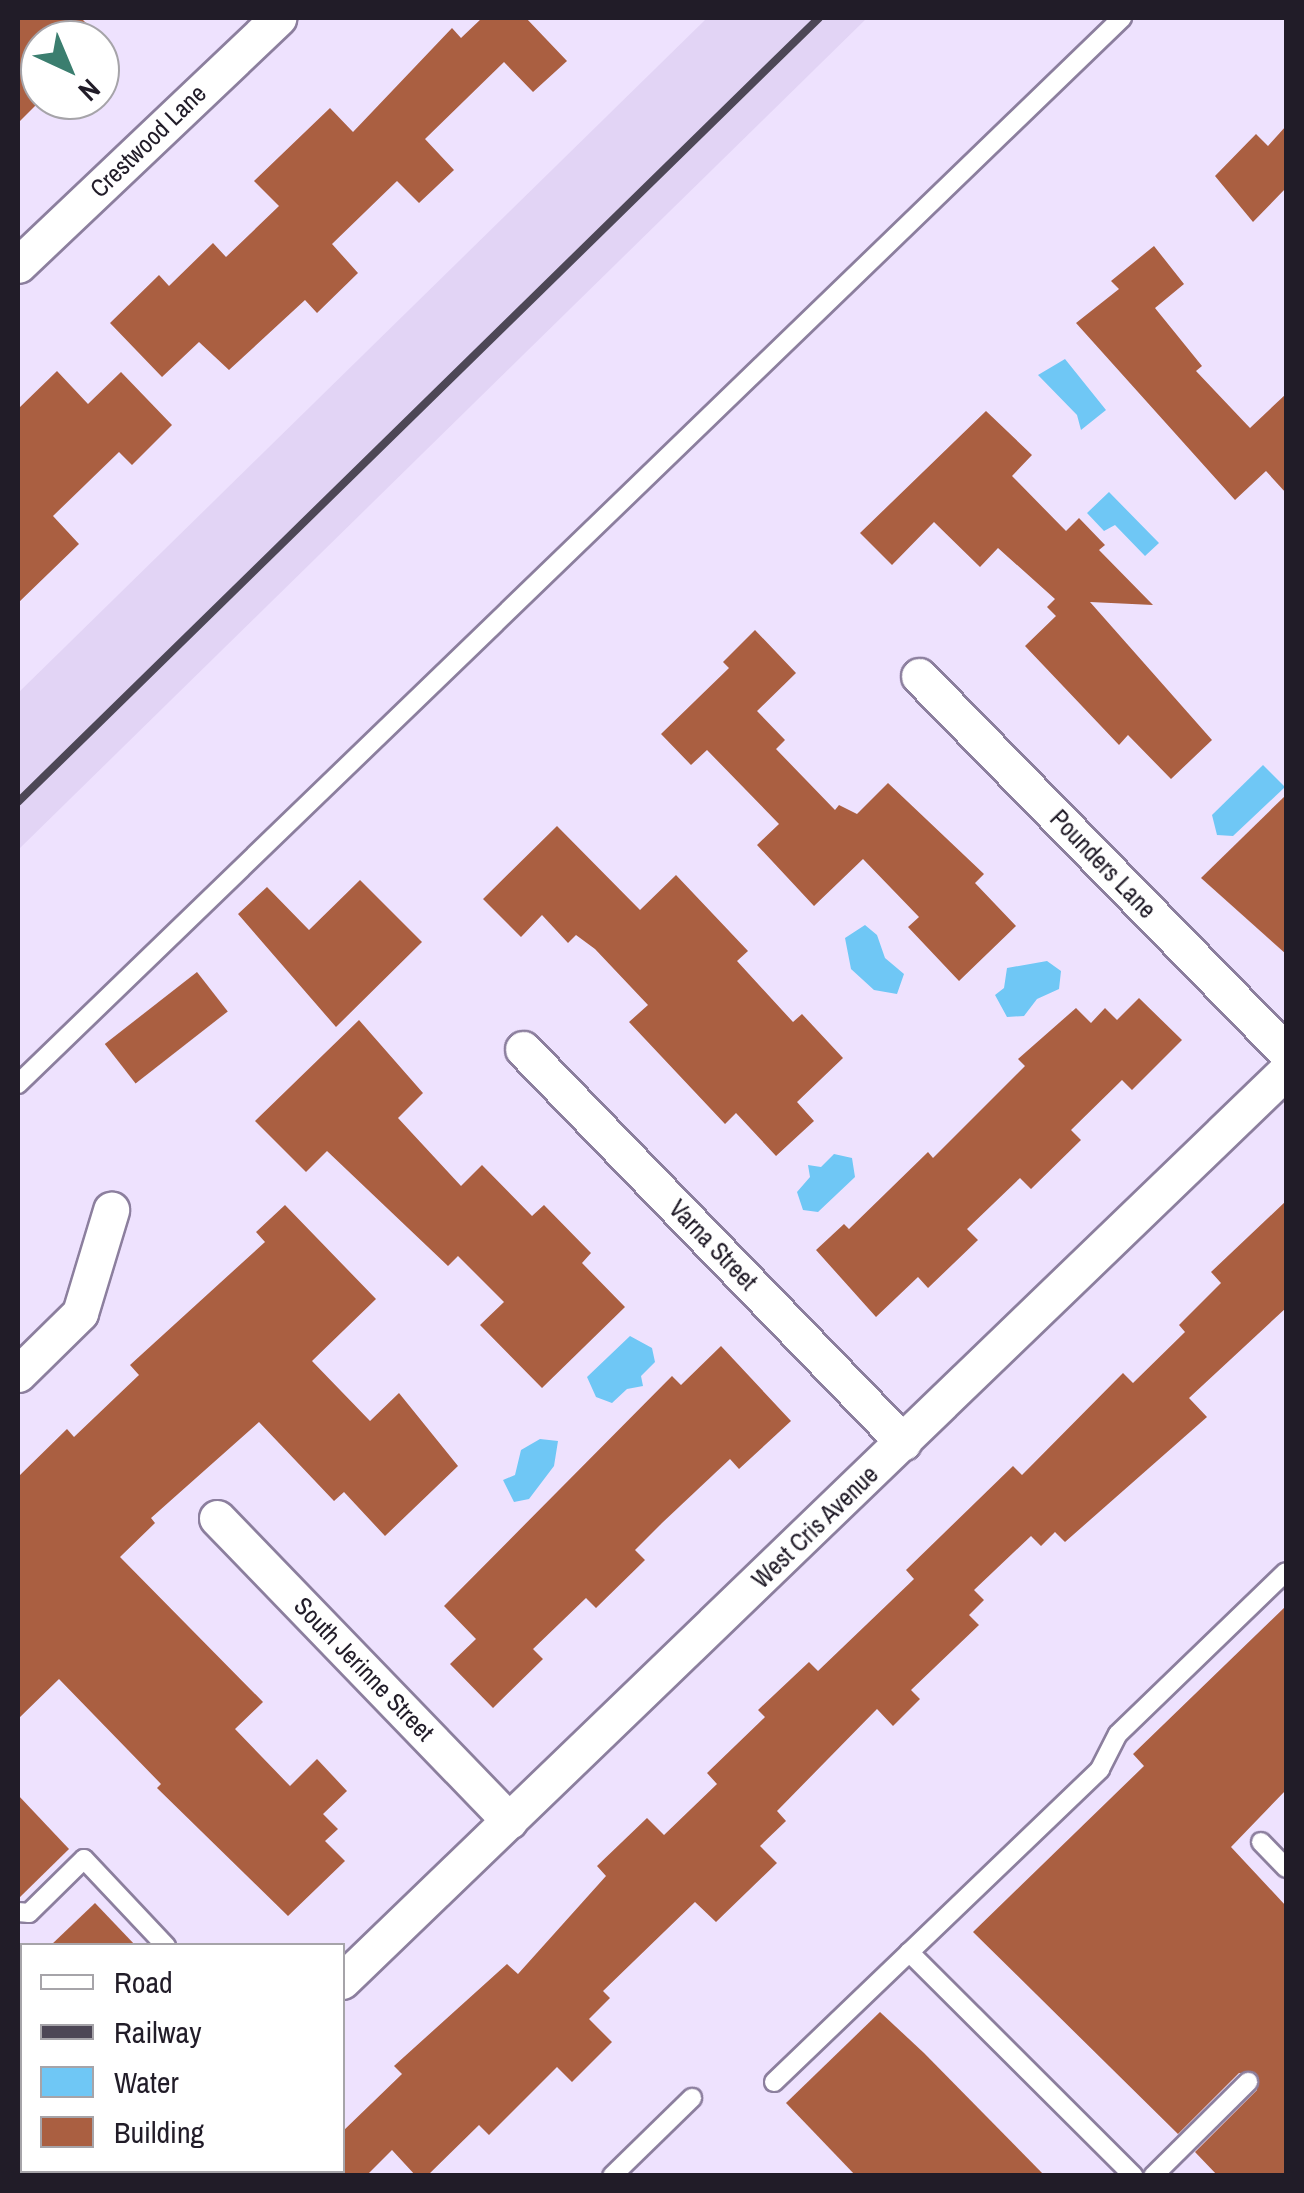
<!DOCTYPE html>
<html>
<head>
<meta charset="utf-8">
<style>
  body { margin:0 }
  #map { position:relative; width:1304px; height:2193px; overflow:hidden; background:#eee2fe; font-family:"Archivo Narrow",sans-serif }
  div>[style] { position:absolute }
  .built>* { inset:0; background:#e2d4f5 }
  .water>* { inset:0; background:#6fc7f5 }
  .building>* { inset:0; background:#aa5f41; transform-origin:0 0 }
  .roads { filter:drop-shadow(2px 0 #8c7f9e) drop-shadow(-2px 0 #8c7f9e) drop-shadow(0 2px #8c7f9e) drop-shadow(0 -2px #8c7f9e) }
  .service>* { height:18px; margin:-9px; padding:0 9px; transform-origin:9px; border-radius:9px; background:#fff }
  .minor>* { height:35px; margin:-17.5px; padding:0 17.5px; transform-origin:17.5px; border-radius:17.5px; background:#fff }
  .primary>* { height:55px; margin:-27.5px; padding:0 27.5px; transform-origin:27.5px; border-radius:27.5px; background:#fff }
  .rail>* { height:8px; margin:-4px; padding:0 4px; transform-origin:4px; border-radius:4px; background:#4d4756 }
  span { translate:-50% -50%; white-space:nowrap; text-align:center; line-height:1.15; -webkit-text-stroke:10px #fff; paint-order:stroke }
  .street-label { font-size:25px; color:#211c28 }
  .frame { position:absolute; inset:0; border:20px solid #211c28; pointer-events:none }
  .legend { position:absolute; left:20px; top:1943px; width:325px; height:230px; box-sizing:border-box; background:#fff; border:2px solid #a6a4a9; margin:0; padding:12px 18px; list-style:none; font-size:30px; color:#211c28 }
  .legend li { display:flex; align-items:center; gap:20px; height:50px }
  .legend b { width:50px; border:2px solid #a6a4a9 }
  .north { position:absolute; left:20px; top:20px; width:100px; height:100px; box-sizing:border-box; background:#fff; border:2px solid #a6a4a9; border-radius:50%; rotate:136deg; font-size:28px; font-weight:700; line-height:40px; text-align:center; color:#211c28 }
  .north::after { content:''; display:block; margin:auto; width:35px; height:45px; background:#3b7e6f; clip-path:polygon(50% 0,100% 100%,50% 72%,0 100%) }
</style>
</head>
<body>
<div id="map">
  <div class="built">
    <div style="clip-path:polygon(707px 18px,867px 18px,18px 850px,18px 693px)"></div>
  </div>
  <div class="water">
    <div style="clip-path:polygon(1065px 359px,1106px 410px,1081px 430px,1077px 415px,1038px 375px)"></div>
    <div style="clip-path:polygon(1109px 492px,1159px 543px,1145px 556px,1115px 525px,1104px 531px,1087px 513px)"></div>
    <div style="clip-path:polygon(1263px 765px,1285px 787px,1233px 836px,1217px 835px,1212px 815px)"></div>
    <div style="clip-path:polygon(865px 925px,877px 935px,885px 958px,904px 974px,897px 994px,874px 990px,851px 969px,845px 938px)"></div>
    <div style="clip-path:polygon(1047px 961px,1061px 971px,1059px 989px,1037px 999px,1024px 1016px,1007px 1017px,995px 995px,1004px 988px,1007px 968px)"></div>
    <div style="clip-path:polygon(834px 1154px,852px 1158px,855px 1177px,818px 1212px,803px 1210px,797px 1192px,810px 1177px,808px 1165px,821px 1167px)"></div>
    <div style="clip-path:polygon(630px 1336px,652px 1348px,655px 1362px,641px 1376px,643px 1386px,627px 1389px,612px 1403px,596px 1397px,587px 1377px)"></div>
    <div style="clip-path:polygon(540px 1439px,558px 1441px,554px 1466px,529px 1499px,514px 1502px,503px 1480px,515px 1475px,521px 1450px)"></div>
  </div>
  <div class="building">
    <div style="clip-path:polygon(18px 18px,81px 18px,103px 40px,40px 40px,41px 100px,18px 123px)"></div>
    <div style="clip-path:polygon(482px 18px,526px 18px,567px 61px,533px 92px,504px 62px,425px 139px,454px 170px,419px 203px,397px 181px,332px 244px,358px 273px,317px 313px,305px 300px,229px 370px,199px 342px,162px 377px,110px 323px,159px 275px,169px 286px,213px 243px,226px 257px,279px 206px,254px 181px,330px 108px,353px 132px,452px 28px,461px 38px)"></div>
    <div style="clip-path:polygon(1286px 126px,1286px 188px,1253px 222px,1215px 176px,1256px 134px,1268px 146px)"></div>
    <div style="clip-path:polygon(1154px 246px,1184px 284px,1155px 308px,1202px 366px,1196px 371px,1250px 428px,1286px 394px,1286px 493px,1266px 471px,1235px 500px,1076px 323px,1119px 289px,1111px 281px)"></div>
    <div style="clip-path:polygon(57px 371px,88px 404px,121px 372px,172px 425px,132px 465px,119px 452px,53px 516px,79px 544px,18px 603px,18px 409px)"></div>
    <div style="clip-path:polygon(986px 411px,1032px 455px,1012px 476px,1066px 531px,1079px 518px,1105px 545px,1099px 550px,1153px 605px,1090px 602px,1212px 740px,1171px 779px,1128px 735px,1119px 745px,1025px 646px,1056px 616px,1047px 607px,1055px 599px,998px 548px,980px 567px,934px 522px,892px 565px,860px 533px)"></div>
    <div style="clip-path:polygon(755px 630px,796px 673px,757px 711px,785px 740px,776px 749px,835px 810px,839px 805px,857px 814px,888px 783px,984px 874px,975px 883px,1016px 926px,959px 981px,908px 927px,919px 917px,863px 859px,814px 906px,757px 845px,779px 824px,707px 750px,691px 765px,661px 734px,729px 668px,723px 662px)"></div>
    <div style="clip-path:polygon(1286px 795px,1286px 954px,1201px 878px)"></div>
    <div style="clip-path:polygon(557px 826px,640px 910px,676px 875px,748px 951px,737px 961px,793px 1022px,802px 1014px,843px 1058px,797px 1102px,814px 1121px,776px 1156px,736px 1113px,725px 1124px,629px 1022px,648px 1005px,595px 949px,576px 935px,568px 943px,542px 915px,521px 937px,483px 899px)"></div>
    <div style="clip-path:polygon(360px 880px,422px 942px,336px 1027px,238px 914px,267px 887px,309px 930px)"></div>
    <div style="left:197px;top:972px;width:50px;height:117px;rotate:52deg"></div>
    <div style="clip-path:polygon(1139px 998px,1182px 1040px,1132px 1090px,1122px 1080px,1071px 1130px,1081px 1140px,1031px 1189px,1020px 1178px,967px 1229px,978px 1240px,928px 1288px,918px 1277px,876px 1317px,816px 1250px,844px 1224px,849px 1229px,928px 1152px,933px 1158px,1025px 1066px,1018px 1059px,1076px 1008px,1091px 1023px,1105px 1008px,1117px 1020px)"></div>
    <div style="clip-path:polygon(359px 1020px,423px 1093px,398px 1118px,461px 1186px,482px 1165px,532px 1216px,544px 1205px,591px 1253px,582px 1263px,625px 1307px,542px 1388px,480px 1325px,504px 1302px,458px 1256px,448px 1266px,327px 1151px,306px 1172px,255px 1121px)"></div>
    <div style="clip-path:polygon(1286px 1201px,1286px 1308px,1189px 1398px,1207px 1417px,1065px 1542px,1055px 1532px,1041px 1546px,1031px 1536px,974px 1590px,984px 1600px,969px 1615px,979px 1625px,911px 1690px,920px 1699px,893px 1726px,877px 1709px,777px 1811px,786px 1821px,760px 1846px,777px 1863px,716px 1922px,695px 1902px,603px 1991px,610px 1998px,589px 2019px,612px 2042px,572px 2082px,557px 2067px,489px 2135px,479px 2125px,427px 2176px,416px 2176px,392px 2150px,366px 2176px,342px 2176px,342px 2132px,402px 2074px,394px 2066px,507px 1964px,518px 1974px,606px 1876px,597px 1866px,647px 1818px,664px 1835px,717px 1784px,707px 1773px,765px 1717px,758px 1710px,809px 1662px,818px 1671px,914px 1579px,906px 1570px,1013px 1466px,1022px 1475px,1123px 1373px,1133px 1383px,1185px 1332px,1179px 1325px,1221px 1283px,1211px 1272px)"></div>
    <div style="clip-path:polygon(285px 1205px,376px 1299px,312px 1361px,370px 1421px,399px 1393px,458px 1466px,385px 1536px,344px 1492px,334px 1501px,259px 1422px,151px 1518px,155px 1523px,120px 1557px,263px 1702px,235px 1729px,290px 1786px,317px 1759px,347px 1791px,323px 1814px,338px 1829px,325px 1841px,345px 1861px,288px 1916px,157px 1788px,161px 1784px,59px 1679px,18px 1719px,18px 1477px,67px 1429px,74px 1437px,139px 1375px,130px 1365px,265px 1242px,256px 1232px)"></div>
    <div style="clip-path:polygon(721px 1346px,791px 1421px,739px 1469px,730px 1459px,662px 1523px,635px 1550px,645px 1560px,596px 1608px,586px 1598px,533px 1649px,543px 1659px,493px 1708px,450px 1664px,476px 1639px,444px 1606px,672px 1376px,681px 1385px)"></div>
    <div style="clip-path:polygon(1286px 1606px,1286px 1790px,1231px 1847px,1286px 1906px,1286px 2176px,1218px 2176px,1195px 2152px,1257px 2090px,1256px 2073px,1239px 2073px,1178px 2134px,973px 1932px,1144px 1766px,1133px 1754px)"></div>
    <div style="clip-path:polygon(18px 1795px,69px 1849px,18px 1899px)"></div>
    <div style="clip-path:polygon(95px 1903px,136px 1946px,50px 1946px)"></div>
    <div style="clip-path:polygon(880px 2012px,924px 2053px,1045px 2176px,856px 2176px,786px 2103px)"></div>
  </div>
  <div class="roads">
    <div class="service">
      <div style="left:18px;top:1084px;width:1535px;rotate:-44deg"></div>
      <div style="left:1261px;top:1842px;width:36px;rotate:46deg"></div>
      <div style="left:18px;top:1912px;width:11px;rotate:5deg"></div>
      <div style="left:29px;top:1913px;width:77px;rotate:-44.5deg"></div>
      <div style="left:84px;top:1859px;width:120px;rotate:46.7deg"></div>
      <div style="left:909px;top:1952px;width:317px;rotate:44.9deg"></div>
      <div style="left:774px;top:2082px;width:452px;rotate:-43.8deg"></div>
      <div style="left:1100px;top:1769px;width:39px;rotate:-63deg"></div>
      <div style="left:1118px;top:1734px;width:233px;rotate:-44deg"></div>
      <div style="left:612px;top:2176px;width:112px;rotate:-44.3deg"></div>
      <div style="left:1153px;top:2176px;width:134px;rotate:-44.7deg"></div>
    </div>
    <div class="minor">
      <div style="left:18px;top:265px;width:359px;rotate:-43.5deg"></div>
      <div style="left:919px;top:676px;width:525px;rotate:45.69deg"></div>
      <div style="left:523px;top:1049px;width:547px;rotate:45.96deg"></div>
      <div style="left:18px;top:1374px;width:87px;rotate:-44.5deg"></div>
      <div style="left:80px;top:1313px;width:108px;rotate:-73.2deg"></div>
      <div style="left:217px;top:1518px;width:421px;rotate:46deg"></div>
      <div style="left:342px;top:1981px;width:1311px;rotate:-43.95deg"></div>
      <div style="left:143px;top:2176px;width:8px;rotate:-50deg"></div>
    </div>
    <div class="primary">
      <div style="left:18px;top:2144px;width:6px;rotate:51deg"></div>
    </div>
  </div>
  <div class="rail">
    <div style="left:18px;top:802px;width:1121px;rotate:-44.39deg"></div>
  </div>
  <div class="street-label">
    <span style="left:148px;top:141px;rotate:-44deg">Crestwood Lane</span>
    <span style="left:1103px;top:864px;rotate:46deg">Pounders Lane</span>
    <span style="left:713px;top:1245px;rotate:46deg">Varna Street</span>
    <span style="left:815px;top:1527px;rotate:-44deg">West Cris Avenue</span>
    <span style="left:364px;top:1669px;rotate:46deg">South Jerinne Street</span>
  </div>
  <div class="frame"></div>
  <ul class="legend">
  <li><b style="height:12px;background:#fff"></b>Road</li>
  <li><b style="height:12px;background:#4d4756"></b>Railway</li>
  <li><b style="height:28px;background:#6fc7f5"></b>Water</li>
  <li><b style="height:28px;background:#aa5f41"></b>Building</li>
  </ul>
  <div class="north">N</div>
</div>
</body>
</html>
